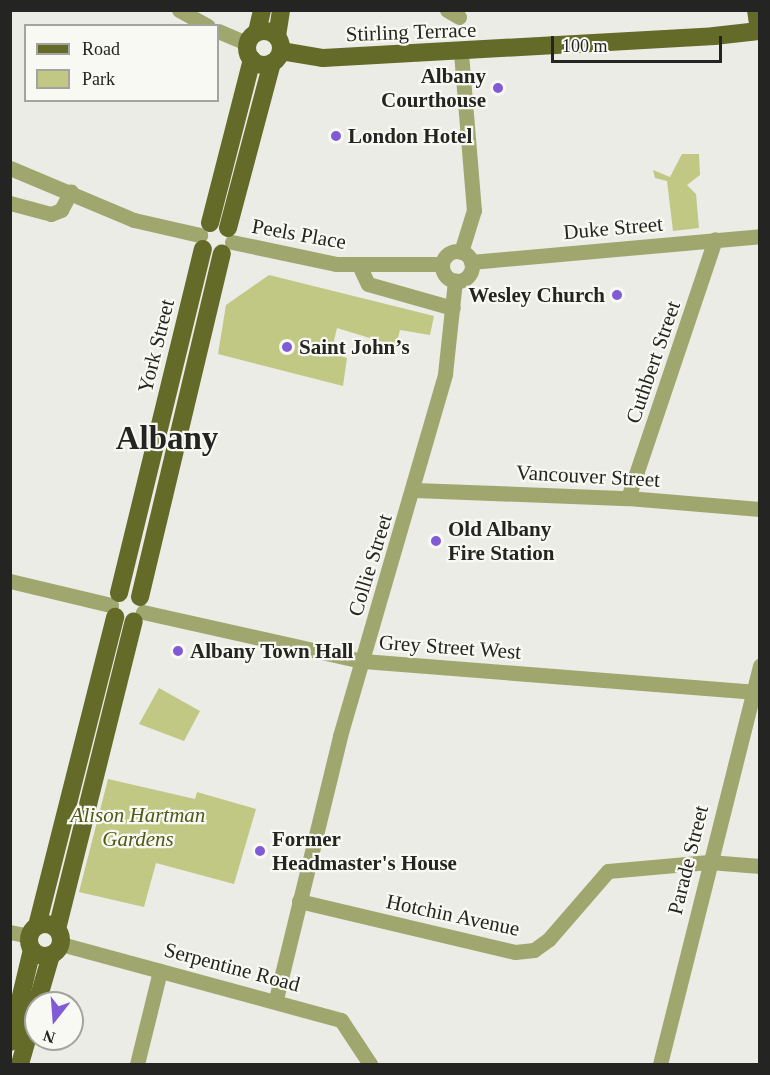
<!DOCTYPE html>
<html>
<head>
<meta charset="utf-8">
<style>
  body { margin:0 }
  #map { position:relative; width:770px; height:1075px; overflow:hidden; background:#ebece5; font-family:Georgia,serif }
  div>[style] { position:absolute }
  .green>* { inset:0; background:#c0c884 }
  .minor>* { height:15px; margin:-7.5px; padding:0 7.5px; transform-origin:7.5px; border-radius:7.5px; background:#a0a76e }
  .minor>.ring { margin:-7.5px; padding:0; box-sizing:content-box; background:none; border:15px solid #a0a76e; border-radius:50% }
  .major>* { height:18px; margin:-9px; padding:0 9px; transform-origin:9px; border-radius:9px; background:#646a28 }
  .major>.ring { margin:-9px; padding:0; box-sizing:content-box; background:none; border:18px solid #646a28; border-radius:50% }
  .dots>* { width:16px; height:16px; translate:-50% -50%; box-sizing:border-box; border:3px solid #f8f9f2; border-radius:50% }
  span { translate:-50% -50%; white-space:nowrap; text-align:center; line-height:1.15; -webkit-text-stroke:4.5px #f8f9f2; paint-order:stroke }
  .street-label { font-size:21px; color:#242422 }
  .poi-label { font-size:21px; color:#242422; font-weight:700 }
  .right { translate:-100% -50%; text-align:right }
  .left { translate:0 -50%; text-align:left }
  .park-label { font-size:21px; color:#535817; font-style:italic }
  .town-label { font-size:33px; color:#242422; font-weight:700 }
  .frame { position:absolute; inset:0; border:12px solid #242422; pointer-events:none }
  .legend { position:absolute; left:24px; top:24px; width:195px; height:78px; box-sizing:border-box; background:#f8f9f2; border:2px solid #a3a49f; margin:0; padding:8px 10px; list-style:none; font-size:18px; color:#242422 }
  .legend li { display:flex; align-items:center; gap:12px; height:30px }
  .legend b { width:30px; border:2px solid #a3a49f }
  .north { position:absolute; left:24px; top:991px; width:60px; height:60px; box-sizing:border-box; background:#f8f9f2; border:2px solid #a3a49f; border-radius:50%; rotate:197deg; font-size:16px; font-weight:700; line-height:24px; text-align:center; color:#242422 }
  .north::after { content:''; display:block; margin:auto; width:21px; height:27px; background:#815bd6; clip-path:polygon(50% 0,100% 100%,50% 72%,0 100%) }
  .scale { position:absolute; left:551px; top:36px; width:171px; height:27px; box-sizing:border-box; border:3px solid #242422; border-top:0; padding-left:8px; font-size:18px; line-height:21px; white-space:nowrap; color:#242422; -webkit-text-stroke:4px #f8f9f2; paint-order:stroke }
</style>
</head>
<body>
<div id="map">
  <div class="green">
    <div style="clip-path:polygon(682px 154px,699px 154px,700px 175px,687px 185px,696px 194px,699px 228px,673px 231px,667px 181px,655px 178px,653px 170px,670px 177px)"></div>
    <div style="clip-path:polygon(269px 275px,434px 316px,430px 335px,400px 330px,396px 346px,337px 328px,331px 353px,347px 358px,343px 386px,218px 354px,226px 305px)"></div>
    <div style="clip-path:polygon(159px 688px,200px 711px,184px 741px,139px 724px)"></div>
    <div style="clip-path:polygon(108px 779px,195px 799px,197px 792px,256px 809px,234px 884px,156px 863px,144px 907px,79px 892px)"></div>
  </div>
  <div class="minor">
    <div style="left:179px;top:10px;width:33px;rotate:29deg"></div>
    <div style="left:447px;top:10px;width:14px;rotate:30deg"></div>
    <div style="left:218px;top:31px;width:33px;rotate:23deg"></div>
    <div style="left:461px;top:53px;width:158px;rotate:85.3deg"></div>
    <div style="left:474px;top:210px;width:44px;rotate:107.2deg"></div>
    <div style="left:10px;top:168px;width:134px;rotate:22.8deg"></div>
    <div style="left:134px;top:220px;width:68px;rotate:12.8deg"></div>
    <div style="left:10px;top:203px;width:42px;rotate:15deg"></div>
    <div style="left:51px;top:214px;width:11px;rotate:-22deg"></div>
    <div style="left:61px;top:210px;width:21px;rotate:-62deg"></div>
    <div style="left:232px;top:242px;width:106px;rotate:11.9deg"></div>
    <div style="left:336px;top:264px;width:106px"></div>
    <div class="ring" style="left:442px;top:251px;width:15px;height:15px"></div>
    <div style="left:471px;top:262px;width:290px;rotate:-5.1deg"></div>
    <div style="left:359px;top:265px;width:21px;rotate:65deg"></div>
    <div style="left:368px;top:284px;width:88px;rotate:15.8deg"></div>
    <div style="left:415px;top:490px;width:213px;rotate:2.2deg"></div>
    <div style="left:628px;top:498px;width:132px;rotate:4.8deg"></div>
    <div style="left:628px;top:498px;width:273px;rotate:-71.4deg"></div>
    <div style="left:10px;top:581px;width:104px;rotate:13.4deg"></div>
    <div style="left:143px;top:612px;width:225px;rotate:12.6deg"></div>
    <div style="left:363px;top:661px;width:398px;rotate:4.5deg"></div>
    <div style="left:299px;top:901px;width:222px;rotate:13.3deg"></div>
    <div style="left:515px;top:952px;width:19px;rotate:-6deg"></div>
    <div style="left:534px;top:950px;width:19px;rotate:-36deg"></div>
    <div style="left:549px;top:939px;width:90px;rotate:-49.1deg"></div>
    <div style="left:608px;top:871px;width:101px;rotate:-5.1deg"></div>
    <div style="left:709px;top:862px;width:51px;rotate:4.5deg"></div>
    <div style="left:10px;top:932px;width:19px;rotate:12deg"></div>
    <div style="left:61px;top:944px;width:290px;rotate:15.2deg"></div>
    <div style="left:341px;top:1020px;width:53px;rotate:56.6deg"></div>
    <div style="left:276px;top:999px;width:271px;rotate:-76.3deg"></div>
    <div style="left:340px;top:736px;width:377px;rotate:-73.8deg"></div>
    <div style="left:445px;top:374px;width:94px;rotate:-83.9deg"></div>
    <div style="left:137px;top:1064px;width:96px;rotate:-76.1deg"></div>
    <div style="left:660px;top:1064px;width:411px;rotate:-75.9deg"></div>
  </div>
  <div class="major">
    <div class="ring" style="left:247px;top:31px;width:16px;height:16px"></div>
    <div style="left:257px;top:32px;width:23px;rotate:-77deg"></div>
    <div style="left:277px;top:36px;width:26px;rotate:-81deg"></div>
    <div style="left:281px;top:51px;width:43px;rotate:9.5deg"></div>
    <div style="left:323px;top:58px;width:392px;rotate:-3.2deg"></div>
    <div style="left:714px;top:36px;width:45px;rotate:-6.3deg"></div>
    <div style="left:759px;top:31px;width:21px;rotate:-98deg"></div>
    <div style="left:210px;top:223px;width:169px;rotate:-75.6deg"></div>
    <div style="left:228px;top:228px;width:171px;rotate:-75.1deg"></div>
    <div style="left:119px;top:593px;width:354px;rotate:-76.3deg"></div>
    <div style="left:140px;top:597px;width:353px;rotate:-76.6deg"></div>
    <div class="ring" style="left:29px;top:924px;width:14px;height:14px"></div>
    <div style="left:37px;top:926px;width:319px;rotate:-75.8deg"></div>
    <div style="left:57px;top:929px;width:317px;rotate:-76deg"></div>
    <div style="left:37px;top:1003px;width:50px;rotate:-73.7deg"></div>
    <div style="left:10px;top:1042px;width:95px;rotate:-76.6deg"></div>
    <div style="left:20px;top:1064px;width:58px;rotate:-74.1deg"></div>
  </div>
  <div class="dots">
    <div style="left:498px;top:88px;background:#815bd6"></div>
    <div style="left:336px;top:136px;background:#815bd6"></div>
    <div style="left:617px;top:295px;background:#815bd6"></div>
    <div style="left:287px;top:347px;background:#815bd6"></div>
    <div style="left:436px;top:541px;background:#815bd6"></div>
    <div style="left:178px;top:651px;background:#815bd6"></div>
    <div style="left:260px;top:851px;background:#815bd6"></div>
  </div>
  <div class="street-label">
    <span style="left:411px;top:32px;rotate:-2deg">Stirling Terrace</span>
    <span style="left:613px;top:228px;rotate:-5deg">Duke Street</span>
    <span style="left:299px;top:234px;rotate:10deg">Peels Place</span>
    <span style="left:156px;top:346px;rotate:-76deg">York Street</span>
    <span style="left:653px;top:362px;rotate:-71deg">Cuthbert Street</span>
    <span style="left:588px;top:476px;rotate:3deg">Vancouver Street</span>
    <span style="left:370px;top:565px;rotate:-73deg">Collie Street</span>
    <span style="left:450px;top:647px;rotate:4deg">Grey Street West</span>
    <span style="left:688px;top:860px;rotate:-76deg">Parade Street</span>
    <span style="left:453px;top:915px;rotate:12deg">Hotchin Avenue</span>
    <span style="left:232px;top:967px;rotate:15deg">Serpentine Road</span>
  </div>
  <div class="poi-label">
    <span class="right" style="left:486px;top:88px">Albany<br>Courthouse</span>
    <span class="left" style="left:348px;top:136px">London Hotel</span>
    <span class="right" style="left:605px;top:295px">Wesley Church</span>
    <span class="left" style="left:299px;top:347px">Saint John’s</span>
    <span class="left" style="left:448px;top:541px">Old Albany<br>Fire Station</span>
    <span class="left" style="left:190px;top:651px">Albany Town Hall</span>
    <span class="left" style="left:272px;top:851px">Former<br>Headmaster's House</span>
  </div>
  <div class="park-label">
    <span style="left:138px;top:827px">Alison Hartman<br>Gardens</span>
  </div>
  <div class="town-label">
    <span style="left:167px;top:439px">Albany</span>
  </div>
  <div class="frame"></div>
  <ul class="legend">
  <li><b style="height:8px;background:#646a28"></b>Road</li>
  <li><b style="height:16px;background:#c0c884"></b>Park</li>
  </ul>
  <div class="north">N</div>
  <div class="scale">100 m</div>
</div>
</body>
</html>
